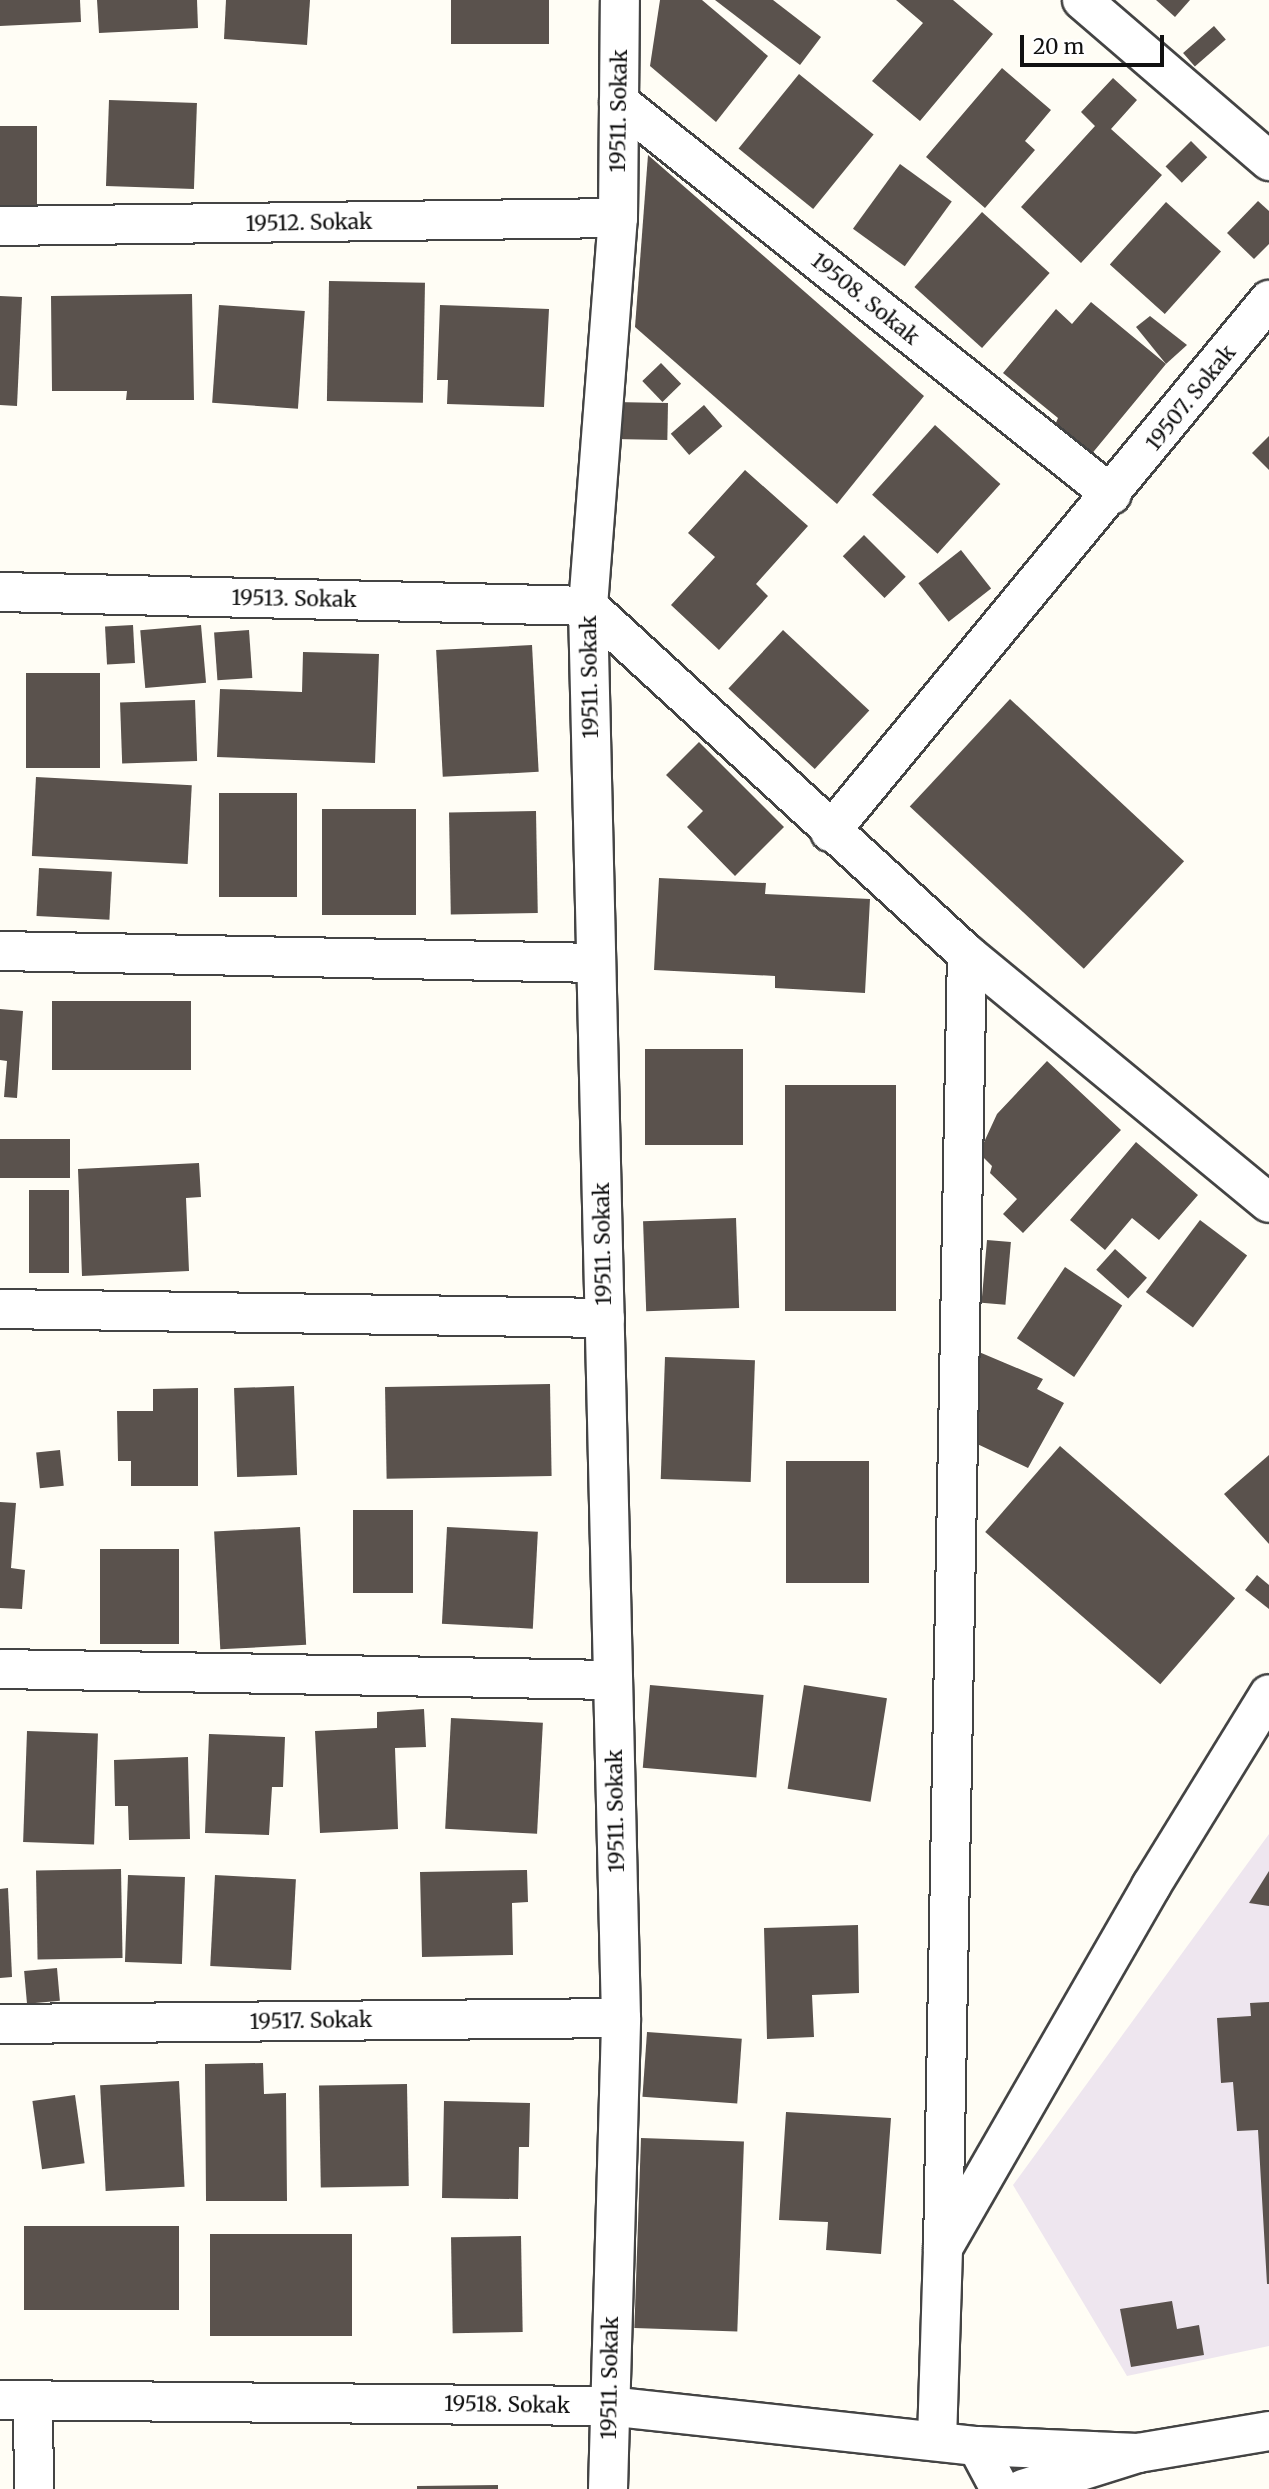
<!DOCTYPE html>
<html>
<head>
<meta charset="utf-8">
<style>
  body { margin:0 }
  #map { position:relative; width:1269px; height:2489px; overflow:hidden; background:#fffdf5; font-family:Merriweather,serif }
  div>[style] { position:absolute }
  .industrial>* { inset:0; background:#eee6ef }
  .building>* { inset:0; background:#5a524d; transform-origin:0 0 }
  .roads { filter:drop-shadow(2px 0 #444) drop-shadow(-2px 0 #444) drop-shadow(0 2px #444) drop-shadow(0 -2px #444) }
  .minor>* { height:38px; margin:-19px; padding:0 19px; transform-origin:19px; border-radius:19px; background:#fff }
  span { translate:-50% -50%; white-space:nowrap; text-align:center; line-height:1.15; -webkit-text-stroke:7px #fff; paint-order:stroke }
  .street-label { font-size:21px; color:#111 }
  .scale { position:absolute; left:1020px; top:35px; width:144px; height:32px; box-sizing:border-box; border:4px solid #111; border-top:0; padding-left:9px; font-size:21px; line-height:24px; white-space:nowrap; color:#111; -webkit-text-stroke:5px #fff; paint-order:stroke }
</style>
</head>
<body>
<div id="map">
  <div class="industrial">
    <div style="clip-path:polygon(1269px 1834px,1269px 2346px,1127px 2376px,1013px 2185px)"></div>
  </div>
  <div class="building">
    <div style="clip-path:polygon(0 0,80px 0,81px 22px,0 26px)"></div>
    <div style="clip-path:polygon(97px 0,197px 0,198px 28px,99px 33px)"></div>
    <div style="clip-path:polygon(226px 0,310px 0,307px 45px,224px 39px)"></div>
    <div style="left:451px;top:0;width:98px;height:44px"></div>
    <div style="clip-path:polygon(660px 0,702px 0,768px 56px,716px 122px,650px 66px)"></div>
    <div style="clip-path:polygon(715px 0,773px 0,821px 37px,800px 65px)"></div>
    <div style="clip-path:polygon(896px 0,953px 0,993px 34px,920px 121px,872px 81px,923px 23px)"></div>
    <div style="clip-path:polygon(1156px 0,1190px 0,1175px 17px)"></div>
    <div style="left:1214px;top:26px;width:18px;height:41px;rotate:49deg"></div>
    <div style="clip-path:polygon(1002px 68px,1051px 110px,1025px 141px,1035px 150px,985px 208px,926px 157px)"></div>
    <div style="left:799px;top:74px;width:96px;height:96px;rotate:39deg"></div>
    <div style="clip-path:polygon(1113px 78px,1137px 100px,1111px 129px,1162px 175px,1081px 263px,1021px 207px,1095px 126px,1081px 112px)"></div>
    <div style="left:109px;top:100px;width:88px;height:86px;rotate:2deg"></div>
    <div style="left:0;top:126px;width:37px;height:82px"></div>
    <div style="left:1191px;top:141px;width:23px;height:36px;rotate:45deg"></div>
    <div style="clip-path:polygon(648px 155px,924px 396px,837px 504px,635px 327px)"></div>
    <div style="left:900px;top:164px;width:64px;height:80px;rotate:36deg"></div>
    <div style="clip-path:polygon(1258px 201px,1269px 211px,1269px 244px,1254px 259px,1227px 233px)"></div>
    <div style="left:1166px;top:202px;width:74px;height:84px;rotate:42deg"></div>
    <div style="left:982px;top:212px;width:91px;height:101px;rotate:42deg"></div>
    <div style="left:329px;top:281px;width:96px;height:120px;rotate:1deg"></div>
    <div style="clip-path:polygon(192px 294px,194px 400px,126px 400px,127px 391px,52px 391px,51px 296px)"></div>
    <div style="clip-path:polygon(0 296px,22px 297px,17px 406px,0 405px)"></div>
    <div style="clip-path:polygon(1091px 302px,1166px 364px,1085px 462px,1051px 434px,1058px 418px,1003px 373px,1056px 309px,1072px 324px)"></div>
    <div style="left:219px;top:305px;width:86px;height:98px;rotate:4deg"></div>
    <div style="clip-path:polygon(440px 305px,549px 309px,544px 407px,447px 404px,448px 380px,437px 380px)"></div>
    <div style="clip-path:polygon(1150px 316px,1187px 345px,1166px 364px,1136px 327px)"></div>
    <div style="left:661px;top:363px;width:29px;height:26px;rotate:46deg"></div>
    <div style="left:614px;top:402px;width:54px;height:37px;rotate:1deg"></div>
    <div style="left:704px;top:405px;width:28px;height:44px;rotate:49deg"></div>
    <div style="left:935px;top:425px;width:88px;height:94px;rotate:42deg"></div>
    <div style="clip-path:polygon(1269px 436px,1269px 470px,1252px 453px)"></div>
    <div style="clip-path:polygon(745px 470px,808px 526px,756px 584px,768px 596px,719px 650px,671px 605px,715px 557px,688px 533px)"></div>
    <div style="left:864px;top:535px;width:59px;height:30px;rotate:45deg"></div>
    <div style="left:961px;top:550px;width:49px;height:54px;rotate:52deg"></div>
    <div style="left:133px;top:625px;width:38px;height:28px;rotate:87deg"></div>
    <div style="left:201px;top:625px;width:58px;height:61px;rotate:85deg"></div>
    <div style="left:249px;top:630px;width:48px;height:35px;rotate:86deg"></div>
    <div style="left:783px;top:630px;width:118px;height:80px;rotate:43deg"></div>
    <div style="left:532px;top:645px;width:127px;height:96px;rotate:87deg"></div>
    <div style="clip-path:polygon(303px 652px,379px 654px,375px 763px,217px 757px,220px 689px,302px 692px)"></div>
    <div style="left:26px;top:673px;width:74px;height:95px"></div>
    <div style="left:1010px;top:699px;width:238px;height:147px;rotate:43deg"></div>
    <div style="left:195px;top:700px;width:61px;height:75px;rotate:88deg"></div>
    <div style="clip-path:polygon(699px 742px,784px 827px,735px 876px,687px 827px,703px 811px,666px 775px)"></div>
    <div style="left:36px;top:777px;width:156px;height:79px;rotate:3deg"></div>
    <div style="left:219px;top:793px;width:78px;height:104px"></div>
    <div style="left:416px;top:809px;width:106px;height:94px;rotate:90deg"></div>
    <div style="left:536px;top:811px;width:102px;height:87px;rotate:89deg"></div>
    <div style="left:39px;top:868px;width:73px;height:48px;rotate:3deg"></div>
    <div style="clip-path:polygon(659px 878px,766px 883px,765px 894px,870px 899px,865px 993px,775px 988px,775px 976px,654px 970px)"></div>
    <div style="left:191px;top:1001px;width:69px;height:139px;rotate:90deg"></div>
    <div style="clip-path:polygon(0 1009px,23px 1011px,17px 1098px,4px 1097px,7px 1061px,0 1060px)"></div>
    <div style="left:645px;top:1049px;width:98px;height:96px"></div>
    <div style="clip-path:polygon(1047px 1061px,1121px 1130px,1023px 1233px,1003px 1214px,1017px 1199px,990px 1173px,992px 1166px,979px 1153px,997px 1114px)"></div>
    <div style="left:896px;top:1085px;width:226px;height:111px;rotate:90deg"></div>
    <div style="left:0;top:1139px;width:70px;height:39px"></div>
    <div style="clip-path:polygon(1136px 1142px,1198px 1195px,1159px 1240px,1132px 1218px,1105px 1250px,1070px 1220px)"></div>
    <div style="clip-path:polygon(199px 1163px,201px 1197px,186px 1198px,189px 1271px,82px 1276px,78px 1169px)"></div>
    <div style="left:29px;top:1190px;width:40px;height:83px"></div>
    <div style="left:736px;top:1218px;width:90px;height:93px;rotate:88deg"></div>
    <div style="left:1200px;top:1220px;width:59px;height:90px;rotate:37deg"></div>
    <div style="left:987px;top:1240px;width:24px;height:63px;rotate:5deg"></div>
    <div style="left:1115px;top:1249px;width:43px;height:28px;rotate:42deg"></div>
    <div style="left:1065px;top:1267px;width:69px;height:86px;rotate:34deg"></div>
    <div style="clip-path:polygon(979px 1352px,1043px 1379px,1037px 1389px,1064px 1403px,1028px 1468px,973px 1442px)"></div>
    <div style="left:665px;top:1357px;width:90px;height:122px;rotate:2deg"></div>
    <div style="left:550px;top:1384px;width:92px;height:165px;rotate:89deg"></div>
    <div style="left:294px;top:1386px;width:89px;height:60px;rotate:88deg"></div>
    <div style="clip-path:polygon(198px 1388px,198px 1486px,131px 1486px,131px 1461px,118px 1461px,117px 1411px,153px 1411px,153px 1389px)"></div>
    <div style="left:1060px;top:1446px;width:232px;height:114px;rotate:41deg"></div>
    <div style="left:60px;top:1450px;width:36px;height:24px;rotate:84deg"></div>
    <div style="clip-path:polygon(1269px 1455px,1269px 1544px,1224px 1494px)"></div>
    <div style="left:869px;top:1461px;width:122px;height:83px;rotate:90deg"></div>
    <div style="clip-path:polygon(0 1502px,16px 1503px,11px 1568px,25px 1570px,22px 1609px,0 1608px)"></div>
    <div style="left:353px;top:1510px;width:60px;height:83px"></div>
    <div style="left:300px;top:1527px;width:118px;height:86px;rotate:87deg"></div>
    <div style="left:447px;top:1527px;width:91px;height:97px;rotate:3deg"></div>
    <div style="left:179px;top:1549px;width:95px;height:79px;rotate:90deg"></div>
    <div style="clip-path:polygon(1257px 1575px,1269px 1585px,1269px 1609px,1245px 1590px)"></div>
    <div style="left:650px;top:1685px;width:114px;height:83px;rotate:5deg"></div>
    <div style="left:804px;top:1685px;width:84px;height:105px;rotate:9deg"></div>
    <div style="clip-path:polygon(424px 1709px,426px 1747px,395px 1748px,398px 1829px,320px 1833px,315px 1731px,377px 1728px,377px 1712px)"></div>
    <div style="left:451px;top:1718px;width:92px;height:111px;rotate:3deg"></div>
    <div style="left:27px;top:1731px;width:71px;height:111px;rotate:2deg"></div>
    <div style="clip-path:polygon(209px 1734px,285px 1737px,283px 1787px,272px 1787px,269px 1835px,205px 1833px)"></div>
    <div style="clip-path:polygon(188px 1757px,190px 1839px,129px 1840px,128px 1806px,115px 1806px,114px 1760px)"></div>
    <div style="left:121px;top:1869px;width:89px;height:85px;rotate:89deg"></div>
    <div style="clip-path:polygon(527px 1870px,528px 1902px,512px 1903px,513px 1955px,422px 1957px,420px 1872px)"></div>
    <div style="clip-path:polygon(1269px 1871px,1269px 1906px,1249px 1903px)"></div>
    <div style="left:128px;top:1875px;width:57px;height:87px;rotate:2deg"></div>
    <div style="left:215px;top:1875px;width:81px;height:91px;rotate:3deg"></div>
    <div style="clip-path:polygon(8px 1888px,12px 1977px,0 1978px,0 1889px)"></div>
    <div style="clip-path:polygon(858px 1925px,859px 1993px,812px 1995px,814px 2037px,767px 2039px,764px 1928px)"></div>
    <div style="left:57px;top:1968px;width:33px;height:33px;rotate:85deg"></div>
    <div style="clip-path:polygon(1269px 2002px,1269px 2284px,1267px 2284px,1258px 2130px,1237px 2131px,1233px 2082px,1221px 2083px,1217px 2018px,1251px 2016px,1250px 2003px)"></div>
    <div style="left:647px;top:2032px;width:95px;height:65px;rotate:4deg"></div>
    <div style="clip-path:polygon(263px 2063px,264px 2094px,286px 2093px,287px 2201px,206px 2201px,205px 2064px)"></div>
    <div style="left:179px;top:2081px;width:106px;height:79px;rotate:87deg"></div>
    <div style="left:407px;top:2084px;width:102px;height:88px;rotate:89deg"></div>
    <div style="left:75px;top:2095px;width:69px;height:43px;rotate:82deg"></div>
    <div style="clip-path:polygon(444px 2101px,530px 2103px,529px 2147px,519px 2147px,518px 2199px,442px 2198px)"></div>
    <div style="clip-path:polygon(786px 2112px,891px 2118px,881px 2254px,826px 2250px,828px 2222px,779px 2220px)"></div>
    <div style="left:641px;top:2138px;width:103px;height:190px;rotate:2deg"></div>
    <div style="left:24px;top:2226px;width:155px;height:84px"></div>
    <div style="left:210px;top:2234px;width:142px;height:102px"></div>
    <div style="left:521px;top:2236px;width:96px;height:70px;rotate:89deg"></div>
    <div style="clip-path:polygon(1172px 2301px,1177px 2329px,1199px 2325px,1204px 2355px,1131px 2367px,1120px 2309px)"></div>
    <div style="clip-path:polygon(498px 2485px,498px 2489px,417px 2489px,417px 2486px)"></div>
  </div>
  <div class="roads">
    <div class="minor">
      <div style="left:1082px;top:0;width:247px;rotate:40.7deg"></div>
      <div style="left:619px;top:102px;width:630px;rotate:38.56deg"></div>
      <div style="left:0;top:226px;width:618px;rotate:-0.74deg"></div>
      <div style="left:0;top:592px;width:588px;rotate:1.36deg"></div>
      <div style="left:588px;top:606px;width:515px;rotate:42.56deg"></div>
      <div style="left:967px;top:954px;width:391px;rotate:39.5deg"></div>
      <div style="left:830px;top:832px;width:690px;rotate:-50.47deg"></div>
      <div style="left:0;top:951px;width:596px;rotate:1.15deg"></div>
      <div style="left:0;top:1309px;width:605px;rotate:0.85deg"></div>
      <div style="left:0;top:1669px;width:613px;rotate:1.03deg"></div>
      <div style="left:0;top:2024px;width:621px;rotate:-0.55deg"></div>
      <div style="left:943px;top:2248px;width:1294px;rotate:-88.94deg"></div>
      <div style="left:0;top:2400px;width:608px;rotate:0.57deg"></div>
      <div style="left:608px;top:2406px;width:371px;rotate:6.2deg"></div>
      <div style="left:977px;top:2446px;width:161px;rotate:2.5deg"></div>
      <div style="left:33px;top:2400px;width:89px;rotate:89.4deg"></div>
      <div style="left:937px;top:2440px;width:192px;rotate:-88.2deg"></div>
      <div style="left:943px;top:2248px;width:418px;rotate:-60.1deg"></div>
      <div style="left:1151px;top:1886px;width:225px;rotate:-58.4deg"></div>
      <div style="left:977px;top:2446px;width:49px;rotate:61.9deg"></div>
      <div style="left:608px;top:2489px;width:471px;rotate:-88.4deg"></div>
      <div style="left:621px;top:2018px;width:1412px;rotate:-91.34deg"></div>
      <div style="left:588px;top:606px;width:389px;rotate:-85.6deg"></div>
      <div style="left:618px;top:218px;width:218px;rotate:-89.5deg"></div>
      <div style="left:1023px;top:2489px;width:121px;rotate:-17.4deg"></div>
      <div style="left:1138px;top:2453px;width:133px;rotate:-9.5deg"></div>
    </div>
  </div>
  <div class="street-label">
    <span style="left:619px;top:111px;rotate:-89deg">19511. Sokak</span>
    <span style="left:309px;top:223px;rotate:-1deg">19512. Sokak</span>
    <span style="left:865px;top:299px;rotate:39deg">19508. Sokak</span>
    <span style="left:1191px;top:398px;rotate:-51deg">19507. Sokak</span>
    <span style="left:294px;top:599px;rotate:1deg">19513. Sokak</span>
    <span style="left:590px;top:677px;rotate:-91deg">19511. Sokak</span>
    <span style="left:603px;top:1244px;rotate:-91deg">19511. Sokak</span>
    <span style="left:616px;top:1811px;rotate:-91deg">19511. Sokak</span>
    <span style="left:311px;top:2021px;rotate:-1deg">19517. Sokak</span>
    <span style="left:610px;top:2378px;rotate:-89deg">19511. Sokak</span>
    <span style="left:507px;top:2405px;rotate:1deg">19518. Sokak</span>
  </div>
  <div class="scale">20 m</div>
</div>
</body>
</html>
